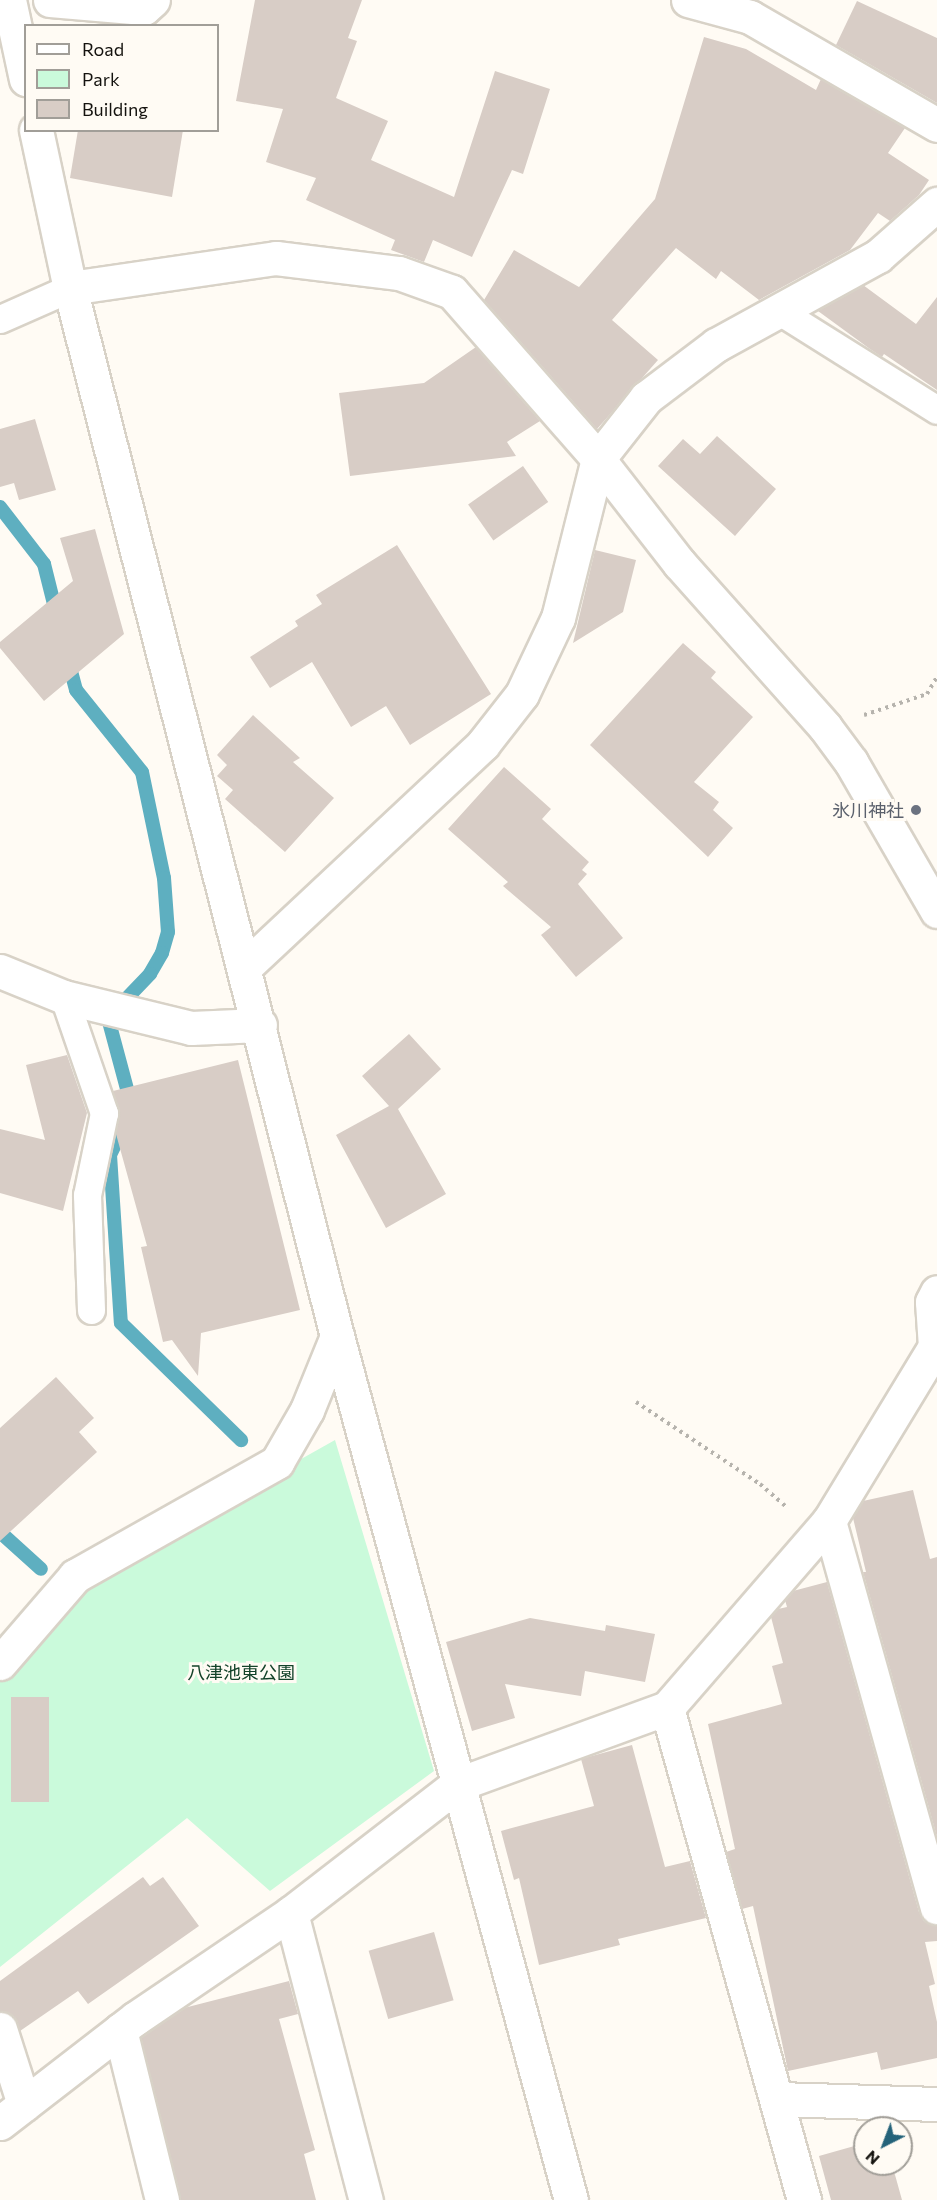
<!DOCTYPE html>
<html>
<head>
<meta charset="utf-8">
<style>
  body { margin:0 }
  #map { position:relative; width:937px; height:2200px; overflow:hidden; background:#fffbf4; font-family:Commissioner,"Noto Sans JP",sans-serif }
  div>[style] { position:absolute }
  .green>* { inset:0; background:#cafadb }
  .stream>* { height:14px; margin:-7px; padding:0 7px; transform-origin:7px; border-radius:7px; background:#5eafc0 }
  .building>* { inset:0; background:#d8cdc6; transform-origin:0 0 }
  .path>* { height:4px; margin-top:-2px; transform-origin:0; background:repeating-linear-gradient(90deg,#b6b3ad 0 3px,transparent 0 7.5px) }
  .roads { filter:drop-shadow(2px 0 #d8d2c7) drop-shadow(-2px 0 #d8d2c7) drop-shadow(0 2px #d8d2c7) drop-shadow(0 -2px #d8d2c7) }
  .lane>* { height:27px; margin:-13.5px; padding:0 13.5px; transform-origin:13.5px; border-radius:13.5px; background:#fff }
  .street>* { height:33px; margin:-16.5px; padding:0 16.5px; transform-origin:16.5px; border-radius:16.5px; background:#fff }
  .secondary>* { height:33px; margin:-16.5px; padding:0 16.5px; transform-origin:16.5px; border-radius:16.5px; background:#fff }
  .dots>* { width:16px; height:16px; translate:-50% -50%; box-sizing:border-box; border:3px solid #fffbf4; border-radius:50% }
  span { translate:-50% -50%; white-space:nowrap; text-align:center; line-height:1.15; -webkit-text-stroke:6px #fffbf4; paint-order:stroke }
  .worship-label { font-size:18px; color:#5b616d }
  .right { translate:-100% -50%; text-align:right }
  .park-label { font-size:18px; color:#134229 }
  .legend { position:absolute; left:24px; top:24px; width:195px; height:108px; box-sizing:border-box; background:#fffbf4; border:2px solid #a19e98; margin:0; padding:8px 10px; list-style:none; font-size:18px; color:#14120e }
  .legend li { display:flex; align-items:center; gap:12px; height:30px }
  .legend b { width:30px; border:2px solid #a19e98 }
  .north { position:absolute; left:853px; top:2116px; width:60px; height:60px; box-sizing:border-box; background:#fffbf4; border:2px solid #a19e98; border-radius:50%; rotate:222deg; font-size:16px; font-weight:700; line-height:24px; text-align:center; color:#14120e }
  .north::after { content:''; display:block; margin:auto; width:21px; height:27px; background:#25637a; clip-path:polygon(50% 0,100% 100%,50% 72%,0 100%) }
</style>
</head>
<body>
<div id="map">
  <div class="green">
    <div style="clip-path:polygon(335px 1440px,434px 1771px,270px 1891px,187px 1818px,0 1967px,0 1676px,82px 1582px)"></div>
  </div>
  <div class="stream">
    <div style="left:0;top:507px;width:72px;rotate:52.3deg"></div>
    <div style="left:44px;top:564px;width:54px;rotate:76deg"></div>
    <div style="left:68px;top:660px;width:31px;rotate:75deg"></div>
    <div style="left:76px;top:690px;width:105px;rotate:51.2deg"></div>
    <div style="left:142px;top:772px;width:108px;rotate:78.3deg"></div>
    <div style="left:164px;top:878px;width:54px;rotate:85.8deg"></div>
    <div style="left:168px;top:932px;width:22px;rotate:106deg"></div>
    <div style="left:162px;top:953px;width:24px;rotate:120deg"></div>
    <div style="left:150px;top:974px;width:61px;rotate:133.7deg"></div>
    <div style="left:108px;top:1018px;width:89px;rotate:75deg"></div>
    <div style="left:125px;top:1124px;width:34px;rotate:116deg"></div>
    <div style="left:110px;top:1155px;width:168px;rotate:86.3deg"></div>
    <div style="left:121px;top:1323px;width:168px;rotate:44.3deg"></div>
    <div style="left:0;top:1532px;width:55px;rotate:42.1deg"></div>
  </div>
  <div class="building">
    <div style="clip-path:polygon(255px 0,362px 0,348px 38px,357px 41px,336px 98px,388px 121px,371px 160px,454px 197px,495px 71px,550px 89px,523px 174px,512px 170px,472px 257px,433px 240px,424px 262px,391px 250px,395px 240px,306px 200px,316px 178px,266px 162px,283px 109px,236px 101px)"></div>
    <div style="clip-path:polygon(857px 1px,937px 38px,937px 103px,836px 45px)"></div>
    <div style="clip-path:polygon(704px 37px,746px 49px,816px 90px,821px 79px,905px 128px,888px 153px,929px 180px,919px 195px,890px 221px,878px 213px,850px 250px,759px 300px,721px 271px,716px 279px,676px 248px,612px 320px,658px 360px,597px 429px,484px 300px,514px 250px,579px 287px,655px 199px)"></div>
    <div style="clip-path:polygon(78px 130px,183px 130px,172px 197px,70px 178px)"></div>
    <div style="clip-path:polygon(863px 285px,916px 324px,937px 297px,937px 390px,884px 354px,882px 357px,870px 349px,818px 311px)"></div>
    <div style="clip-path:polygon(476px 347px,540px 421px,507px 442px,516px 456px,350px 476px,339px 393px,424px 383px)"></div>
    <div style="clip-path:polygon(35px 419px,56px 490px,19px 500px,14px 483px,0 487px,0 429px)"></div>
    <div style="clip-path:polygon(717px 436px,776px 489px,735px 536px,658px 466px,683px 439px,700px 454px)"></div>
    <div style="left:523px;top:466px;width:44px;height:67px;rotate:55deg"></div>
    <div style="clip-path:polygon(95px 529px,124px 634px,44px 701px,0 648px,0 642px,73px 581px,60px 538px)"></div>
    <div style="clip-path:polygon(397px 545px,491px 694px,410px 745px,386px 706px,351px 727px,312px 662px,270px 688px,250px 657px,298px 626px,295px 621px,322px 604px,316px 595px)"></div>
    <div style="clip-path:polygon(595px 550px,636px 560px,623px 612px,573px 643px)"></div>
    <div style="clip-path:polygon(683px 643px,716px 672px,711px 678px,753px 717px,694px 782px,719px 802px,713px 810px,733px 828px,708px 857px,590px 745px)"></div>
    <div style="clip-path:polygon(253px 715px,300px 758px,293px 762px,334px 798px,285px 852px,225px 799px,233px 790px,217px 776px,227px 765px,217px 755px)"></div>
    <div style="clip-path:polygon(504px 767px,551px 809px,542px 819px,589px 862px,582px 870px,587px 874px,578px 884px,623px 938px,576px 977px,541px 935px,551px 927px,503px 886px,508px 882px,448px 829px)"></div>
    <div style="clip-path:polygon(409px 1034px,441px 1069px,398px 1109px,446px 1194px,386px 1228px,336px 1135px,389px 1106px,362px 1076px)"></div>
    <div style="clip-path:polygon(67px 1055px,87px 1113px,63px 1211px,0 1193px,0 1129px,45px 1140px,26px 1065px)"></div>
    <div style="clip-path:polygon(238px 1060px,300px 1310px,201px 1333px,198px 1376px,172px 1340px,163px 1342px,141px 1247px,147px 1246px,116px 1134px,119px 1116px,113px 1091px)"></div>
    <div style="clip-path:polygon(56px 1377px,94px 1418px,79px 1432px,97px 1452px,0 1541px,0 1428px)"></div>
    <div style="clip-path:polygon(913px 1490px,930px 1559px,937px 1557px,937px 1837px,863px 1572px,866px 1572px,853px 1518px,863px 1501px)"></div>
    <div style="clip-path:polygon(827px 1582px,919px 1912px,924px 1921px,937px 1925px,937px 1941px,925px 1942px,935px 1984px,929px 1986px,937px 2022px,937px 2058px,881px 2070px,877px 2052px,788px 2071px,753px 1906px,742px 1909px,726px 1852px,735px 1849px,708px 1724px,782px 1704px,772px 1666px,783px 1663px,771px 1617px,778px 1609px,787px 1607px,785px 1600px,793px 1591px)"></div>
    <div style="clip-path:polygon(530px 1618px,605px 1631px,606px 1625px,655px 1634px,645px 1682px,585px 1671px,581px 1696px,505px 1684px,515px 1718px,472px 1731px,446px 1642px)"></div>
    <div style="left:11px;top:1697px;width:38px;height:105px"></div>
    <div style="clip-path:polygon(632px 1745px,665px 1867px,690px 1861px,706px 1918px,618px 1939px,620px 1945px,539px 1965px,519px 1878px,514px 1880px,501px 1831px,594px 1806px,581px 1759px)"></div>
    <div style="clip-path:polygon(143px 1877px,150px 1886px,163px 1877px,199px 1926px,88px 2004px,78px 1991px,20px 2031px,13px 2016px,0 2011px,0 1981px)"></div>
    <div style="left:434px;top:1932px;width:71px;height:68px;rotate:74deg"></div>
    <div style="clip-path:polygon(289px 1981px,298px 2014px,279px 2019px,315px 2150px,304px 2154px,316px 2200px,181px 2200px,141px 2038px,184px 2008px)"></div>
    <div style="clip-path:polygon(865px 2143px,865px 2164px,892px 2164px,902px 2200px,831px 2200px,819px 2156px)"></div>
  </div>
  <div class="path">
    <div style="left:864px;top:715px;width:66px;rotate:-18.4deg"></div>
    <div style="left:927px;top:694px;width:20px;rotate:-60deg"></div>
    <div style="left:636px;top:1402px;width:149px;rotate:33.5deg"></div>
    <div style="left:760px;top:1484px;width:37px;rotate:41deg"></div>
  </div>
  <div class="roads">
    <div class="lane">
      <div style="left:781px;top:312px;width:184px;rotate:32.1deg"></div>
      <div style="left:0;top:319px;width:77px;rotate:-23.9deg"></div>
      <div style="left:64px;top:997px;width:123px;rotate:71deg"></div>
      <div style="left:104px;top:1113px;width:84px;rotate:101.7deg"></div>
      <div style="left:87px;top:1195px;width:115px;rotate:88deg"></div>
    </div>
    <div class="street">
      <div style="left:50px;top:0;width:94px;rotate:4.9deg"></div>
      <div style="left:144px;top:8px;width:12px;rotate:-42deg"></div>
      <div style="left:688px;top:0;width:64px;rotate:15.3deg"></div>
      <div style="left:750px;top:17px;width:216px;rotate:30deg"></div>
      <div style="left:70px;top:288px;width:208px;rotate:-8.3deg"></div>
      <div style="left:276px;top:258px;width:124px;rotate:7deg"></div>
      <div style="left:399px;top:273px;width:56px;rotate:19.7deg"></div>
      <div style="left:452px;top:292px;width:222px;rotate:48.8deg"></div>
      <div style="left:598px;top:459px;width:132px;rotate:52.1deg"></div>
      <div style="left:679px;top:563px;width:220px;rotate:48.3deg"></div>
      <div style="left:825px;top:727px;width:44px;rotate:53.4deg"></div>
      <div style="left:851px;top:762px;width:172px;rotate:60deg"></div>
      <div style="left:245px;top:967px;width:326px;rotate:-43.1deg"></div>
      <div style="left:483px;top:744px;width:63px;rotate:-52deg"></div>
      <div style="left:522px;top:694px;width:84px;rotate:-64.7deg"></div>
      <div style="left:558px;top:618px;width:164px;rotate:-75.9deg"></div>
      <div style="left:598px;top:459px;width:78px;rotate:-51.8deg"></div>
      <div style="left:646px;top:398px;width:88px;rotate:-37.1deg"></div>
      <div style="left:716px;top:345px;width:185px;rotate:-28.8deg"></div>
      <div style="left:878px;top:256px;width:79px;rotate:-41.4deg"></div>
      <div style="left:0;top:971px;width:69px;rotate:22.1deg"></div>
      <div style="left:64px;top:997px;width:131px;rotate:13.7deg"></div>
      <div style="left:191px;top:1028px;width:69px;rotate:-2.5deg"></div>
      <div style="left:829px;top:1521px;width:401px;rotate:74.4deg"></div>
      <div style="left:0;top:1663px;width:115px;rotate:-49.2deg"></div>
      <div style="left:75px;top:1576px;width:232px;rotate:-29.4deg"></div>
      <div style="left:277px;top:1462px;width:60px;rotate:-60deg"></div>
      <div style="left:307px;top:1410px;width:80px;rotate:-67.9deg"></div>
      <div style="left:667px;top:1708px;width:511px;rotate:74.44deg"></div>
      <div style="left:291px;top:1913px;width:297px;rotate:75.4deg"></div>
      <div style="left:0;top:2029px;width:79px;rotate:72.3deg"></div>
      <div style="left:120px;top:2030px;width:175px;rotate:76.1deg"></div>
      <div style="left:778px;top:2099px;width:159px;rotate:1.8deg"></div>
      <div style="left:0;top:2123px;width:172px;rotate:-37.7deg"></div>
      <div style="left:136px;top:2018px;width:187px;rotate:-34.1deg"></div>
      <div style="left:291px;top:1913px;width:211px;rotate:-37.7deg"></div>
      <div style="left:458px;top:1784px;width:222px;rotate:-20deg"></div>
      <div style="left:667px;top:1708px;width:247px;rotate:-49.1deg"></div>
      <div style="left:829px;top:1521px;width:204px;rotate:-58.7deg"></div>
      <div style="left:935px;top:1347px;width:45px;rotate:-93.8deg"></div>
      <div style="left:932px;top:1302px;width:11px;rotate:-63deg"></div>
    </div>
    <div class="secondary">
      <div style="left:9px;top:0;width:81px;rotate:77.9deg"></div>
      <div style="left:36px;top:130px;width:162px;rotate:77.9deg"></div>
      <div style="left:70px;top:288px;width:1081px;rotate:75.71deg"></div>
      <div style="left:337px;top:1336px;width:895px;rotate:74.85deg"></div>
    </div>
  </div>
  <div class="dots">
    <div style="left:916px;top:810px;background:#6b7280"></div>
  </div>
  <div class="worship-label">
    <span class="right" style="left:904px;top:810px">氷川神社</span>
  </div>
  <div class="park-label">
    <span style="left:241px;top:1672px">八津池東公園</span>
  </div>
  <ul class="legend">
  <li><b style="height:8px;background:#fff"></b>Road</li>
  <li><b style="height:16px;background:#cafadb"></b>Park</li>
  <li><b style="height:16px;background:#d8cdc6"></b>Building</li>
  </ul>
  <div class="north">N</div>
</div>
</body>
</html>
